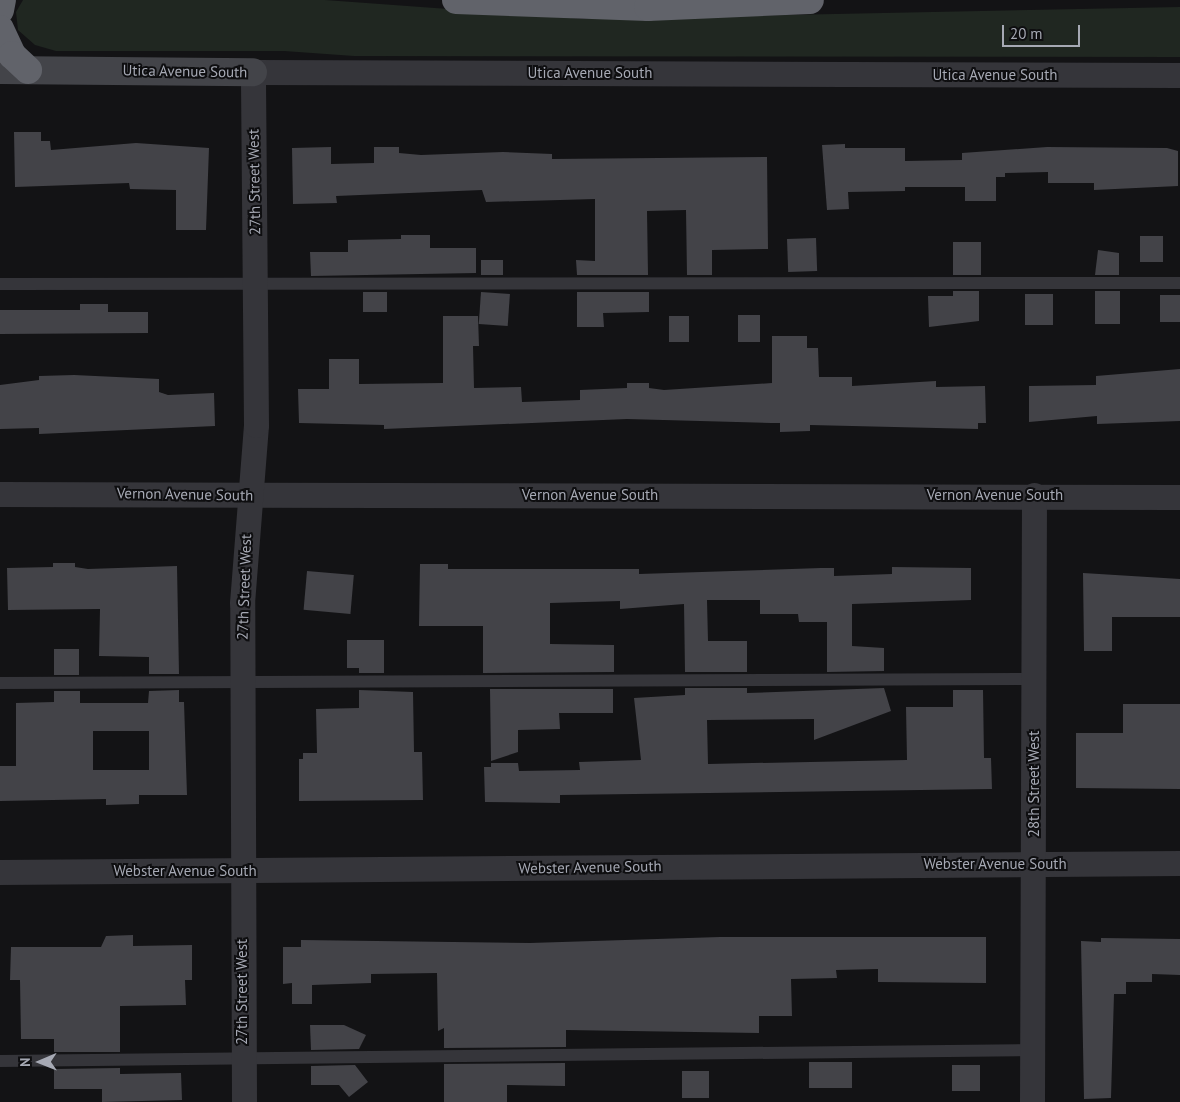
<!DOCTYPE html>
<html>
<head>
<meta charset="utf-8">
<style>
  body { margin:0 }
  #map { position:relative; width:1180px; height:1102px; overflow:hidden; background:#131315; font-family:"PT Sans",sans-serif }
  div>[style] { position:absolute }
  .green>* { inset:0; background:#202721 }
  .building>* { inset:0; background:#434348; transform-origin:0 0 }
  .lane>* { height:12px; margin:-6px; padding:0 6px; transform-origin:6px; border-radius:6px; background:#35353a }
  .street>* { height:25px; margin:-12.5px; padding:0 12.5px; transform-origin:12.5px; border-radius:12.5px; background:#35353a }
  .secondary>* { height:28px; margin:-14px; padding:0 14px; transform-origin:14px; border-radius:14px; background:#434449 }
  .highway>* { height:28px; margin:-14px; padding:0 14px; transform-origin:14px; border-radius:14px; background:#61636a }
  span { translate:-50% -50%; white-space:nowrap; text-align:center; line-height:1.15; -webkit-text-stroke:4px #0e0e10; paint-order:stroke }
  .street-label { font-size:15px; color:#a6a9b4 }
  .north { position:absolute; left:15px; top:1037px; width:50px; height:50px; -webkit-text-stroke:4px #0e0e10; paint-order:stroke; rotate:269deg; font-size:14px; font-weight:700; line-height:20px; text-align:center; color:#a6a9b4 }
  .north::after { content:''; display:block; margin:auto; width:18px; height:22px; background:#a6a9b4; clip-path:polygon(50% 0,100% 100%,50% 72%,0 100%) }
  .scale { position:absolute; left:1002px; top:25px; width:78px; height:22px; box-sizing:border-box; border:2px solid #a6a9b4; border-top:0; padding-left:6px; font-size:15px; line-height:18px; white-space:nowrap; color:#a6a9b4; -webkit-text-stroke:4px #0e0e10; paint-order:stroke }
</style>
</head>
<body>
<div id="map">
  <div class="green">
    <div style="clip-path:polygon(23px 0,325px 0,584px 19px,1180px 7px,1180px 57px,354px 56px,284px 51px,56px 51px,35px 45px,18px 30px,16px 12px)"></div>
  </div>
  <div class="building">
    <div style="clip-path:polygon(14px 132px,41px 132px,41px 141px,50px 141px,51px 150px,136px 143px,209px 148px,206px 230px,176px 230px,176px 190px,130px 189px,129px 183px,15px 187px)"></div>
    <div style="clip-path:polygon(845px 144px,845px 148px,905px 148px,905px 161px,962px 160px,962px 153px,1047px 147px,1167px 148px,1178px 151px,1178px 186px,1094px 190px,1094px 183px,1048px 183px,1048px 172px,1005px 173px,1005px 177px,996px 177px,996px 201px,965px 201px,965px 187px,905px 187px,905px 191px,848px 192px,849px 209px,827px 210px,822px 145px)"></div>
    <div style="clip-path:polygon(331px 147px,331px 164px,374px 163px,374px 147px,399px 147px,399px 153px,421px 155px,503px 152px,552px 154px,552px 159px,767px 157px,768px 249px,712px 250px,712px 275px,687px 275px,686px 210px,647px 211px,648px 275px,577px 275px,576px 260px,595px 261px,595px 199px,486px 202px,482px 190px,336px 196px,337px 203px,293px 204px,292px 148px)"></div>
    <div style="clip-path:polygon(401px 235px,430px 235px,430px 248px,476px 248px,476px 273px,311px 276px,310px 252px,348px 252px,348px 240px,401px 239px)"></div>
    <div style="left:1140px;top:236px;width:23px;height:26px"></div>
    <div style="left:816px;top:238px;width:33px;height:29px;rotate:88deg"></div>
    <div style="left:953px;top:242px;width:28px;height:33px"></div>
    <div style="clip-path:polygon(1098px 250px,1119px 253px,1119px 275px,1095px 275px)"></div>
    <div style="left:481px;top:260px;width:22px;height:15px"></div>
    <div style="clip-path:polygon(953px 291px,979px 291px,979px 321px,929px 327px,928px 296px,953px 296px)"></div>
    <div style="left:1095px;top:291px;width:25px;height:33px"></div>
    <div style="left:363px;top:292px;width:24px;height:20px"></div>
    <div style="left:481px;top:292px;width:29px;height:32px;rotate:4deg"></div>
    <div style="clip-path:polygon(577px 292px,649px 292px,649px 312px,603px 313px,604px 327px,577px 327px)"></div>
    <div style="left:1025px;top:294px;width:28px;height:31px"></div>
    <div style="left:1160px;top:295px;width:20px;height:27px"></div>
    <div style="clip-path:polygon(80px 304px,108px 304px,108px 312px,148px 312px,148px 333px,0 334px,0 310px,80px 310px)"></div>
    <div style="left:738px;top:315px;width:22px;height:27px"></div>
    <div style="clip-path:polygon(443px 316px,478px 316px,479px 346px,473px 346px,474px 388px,521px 387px,522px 402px,580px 400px,580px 390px,627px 388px,627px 383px,649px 383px,649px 388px,664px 390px,772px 383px,772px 336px,807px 336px,807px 348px,818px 348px,819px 377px,852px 377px,852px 386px,936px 381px,936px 387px,985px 386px,986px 423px,978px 423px,978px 429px,810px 425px,810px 431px,780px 432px,780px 423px,771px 423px,627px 419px,384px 429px,384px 425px,299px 423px,298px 389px,329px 389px,329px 359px,359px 359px,359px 384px,443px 383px)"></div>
    <div style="left:669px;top:316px;width:20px;height:26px"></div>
    <div style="clip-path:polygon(1180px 369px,1180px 421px,1097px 424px,1097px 416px,1029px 422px,1029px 386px,1096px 385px,1096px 376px)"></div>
    <div style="clip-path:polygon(74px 375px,159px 379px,159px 392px,168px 395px,214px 393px,215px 426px,39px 434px,39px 428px,0 429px,0 385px,39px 380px,39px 376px)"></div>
    <div style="clip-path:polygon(53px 563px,75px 563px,75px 567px,88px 569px,177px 566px,179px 674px,149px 674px,149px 657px,99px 656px,100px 609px,8px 610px,7px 568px,53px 567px)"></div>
    <div style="clip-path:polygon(420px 564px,448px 564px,448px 569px,639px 569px,639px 574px,821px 568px,834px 568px,834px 576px,892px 574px,892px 567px,971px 568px,971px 600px,852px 604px,852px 646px,884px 648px,884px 671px,827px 672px,827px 622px,799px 622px,798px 614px,760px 614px,760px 600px,707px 600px,708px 641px,747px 641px,747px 672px,685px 672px,684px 604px,620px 609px,620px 601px,550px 603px,550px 644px,614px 645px,614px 672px,483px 673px,483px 626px,419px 626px)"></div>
    <div style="left:307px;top:571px;width:47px;height:39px;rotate:5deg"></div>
    <div style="clip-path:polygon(1083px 573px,1180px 579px,1180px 617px,1112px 617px,1112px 651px,1084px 651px)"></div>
    <div style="clip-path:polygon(347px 640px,384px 640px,384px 673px,359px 673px,359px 668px,347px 668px)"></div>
    <div style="left:54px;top:649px;width:25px;height:26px"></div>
    <div style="clip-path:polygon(685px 688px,747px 688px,747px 693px,884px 688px,891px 711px,814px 740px,814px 719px,707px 720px,708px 764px,907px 760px,906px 707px,953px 707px,953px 690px,983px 690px,984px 758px,991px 758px,992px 789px,560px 795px,560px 803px,485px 802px,484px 767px,491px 767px,491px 763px,518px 763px,519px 771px,580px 770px,579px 762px,641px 760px,634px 698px,685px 695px)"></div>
    <div style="clip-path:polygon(490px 689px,613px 689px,613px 713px,559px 713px,560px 729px,518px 730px,518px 752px,491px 761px)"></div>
    <div style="clip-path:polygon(evenodd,179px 690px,179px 702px,184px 702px,187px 795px,139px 795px,139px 804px,106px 805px,106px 799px,0 801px,0 766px,16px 766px,16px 703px,54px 702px,54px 691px,80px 691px,80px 703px,148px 703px,149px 691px,179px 690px,93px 731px,149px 731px,149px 770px,93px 770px,93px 731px)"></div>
    <div style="clip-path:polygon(359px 690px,413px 692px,414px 752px,422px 752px,423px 800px,299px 801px,299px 759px,303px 759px,303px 753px,317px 753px,316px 709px,359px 708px)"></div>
    <div style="clip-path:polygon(1123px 704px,1180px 704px,1180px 789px,1076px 788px,1076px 733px,1123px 733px)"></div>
    <div style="clip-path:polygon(133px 935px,133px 946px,192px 945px,192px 980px,185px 980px,186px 1005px,120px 1006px,120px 1052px,54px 1052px,54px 1039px,21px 1039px,20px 980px,10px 980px,11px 947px,101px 947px,106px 936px)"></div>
    <div style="clip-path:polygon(720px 937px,986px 937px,986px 983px,878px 982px,878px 969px,836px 970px,837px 978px,791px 979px,792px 1016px,759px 1016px,759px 1033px,566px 1030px,566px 1047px,444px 1048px,444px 1028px,438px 1031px,437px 973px,371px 974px,371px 983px,312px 985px,312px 1004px,292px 1004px,292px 983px,283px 984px,283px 947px,301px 947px,301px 940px,530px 943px)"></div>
    <div style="clip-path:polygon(1101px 938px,1180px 939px,1180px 975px,1152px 974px,1152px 982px,1126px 982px,1126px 994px,1114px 994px,1111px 1098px,1084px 1099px,1081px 941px,1101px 942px)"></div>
    <div style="clip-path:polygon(310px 1025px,344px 1025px,366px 1035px,359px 1049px,311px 1050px)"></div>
    <div style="left:809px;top:1062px;width:43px;height:26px"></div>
    <div style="clip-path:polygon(565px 1063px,565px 1086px,507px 1085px,507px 1102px,444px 1102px,444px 1064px)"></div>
    <div style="clip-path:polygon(355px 1065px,368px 1082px,349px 1097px,339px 1085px,311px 1085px,311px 1066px)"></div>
    <div style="left:952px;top:1065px;width:28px;height:26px"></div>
    <div style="clip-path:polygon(120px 1068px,120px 1074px,181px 1073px,182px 1100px,102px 1102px,102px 1089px,54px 1089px,54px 1069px)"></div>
    <div style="left:682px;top:1071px;width:27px;height:27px"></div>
  </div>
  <div class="lane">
    <div style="left:0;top:284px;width:1180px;rotate:-0.05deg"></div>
    <div style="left:0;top:683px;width:1033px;rotate:-0.22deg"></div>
    <div style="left:0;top:1061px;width:1033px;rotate:-0.61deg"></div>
  </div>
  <div class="street">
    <div style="left:0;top:494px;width:1180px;rotate:0.15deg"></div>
    <div style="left:0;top:872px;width:1180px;rotate:-0.44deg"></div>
    <div style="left:244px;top:1102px;width:499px;rotate:-90.2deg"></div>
    <div style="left:242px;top:603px;width:179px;rotate:-85.5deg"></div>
    <div style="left:256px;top:425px;width:353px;rotate:-90.5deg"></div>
    <div style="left:253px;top:72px;width:927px;rotate:0.19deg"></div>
    <div style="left:1032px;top:1102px;width:607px;rotate:-89.81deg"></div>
  </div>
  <div class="secondary">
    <div style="left:0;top:70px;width:253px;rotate:0.5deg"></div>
  </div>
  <div class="highway">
    <div style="left:456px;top:0;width:192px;rotate:2.1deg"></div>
    <div style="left:648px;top:7px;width:162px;rotate:-2.5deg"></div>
    <div style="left:0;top:10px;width:10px;rotate:-79deg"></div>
    <div style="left:0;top:29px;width:29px;rotate:65deg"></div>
    <div style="left:12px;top:55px;width:22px;rotate:43deg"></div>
  </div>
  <div class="street-label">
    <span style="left:185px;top:71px;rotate:1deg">Utica Avenue South</span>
    <span style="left:590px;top:73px">Utica Avenue South</span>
    <span style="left:995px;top:75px">Utica Avenue South</span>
    <span style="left:254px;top:182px;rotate:-91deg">27th Street West</span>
    <span style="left:185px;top:494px;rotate:1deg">Vernon Avenue South</span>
    <span style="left:590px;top:495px">Vernon Avenue South</span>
    <span style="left:995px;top:495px">Vernon Avenue South</span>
    <span style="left:244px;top:587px;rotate:-88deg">27th Street West</span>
    <span style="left:1034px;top:784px;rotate:-90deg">28th Street West</span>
    <span style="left:995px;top:864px">Webster Avenue South</span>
    <span style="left:590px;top:867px;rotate:-1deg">Webster Avenue South</span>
    <span style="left:185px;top:871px">Webster Avenue South</span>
    <span style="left:242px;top:992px;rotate:-90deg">27th Street West</span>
  </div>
  <div class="north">N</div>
  <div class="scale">20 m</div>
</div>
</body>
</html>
